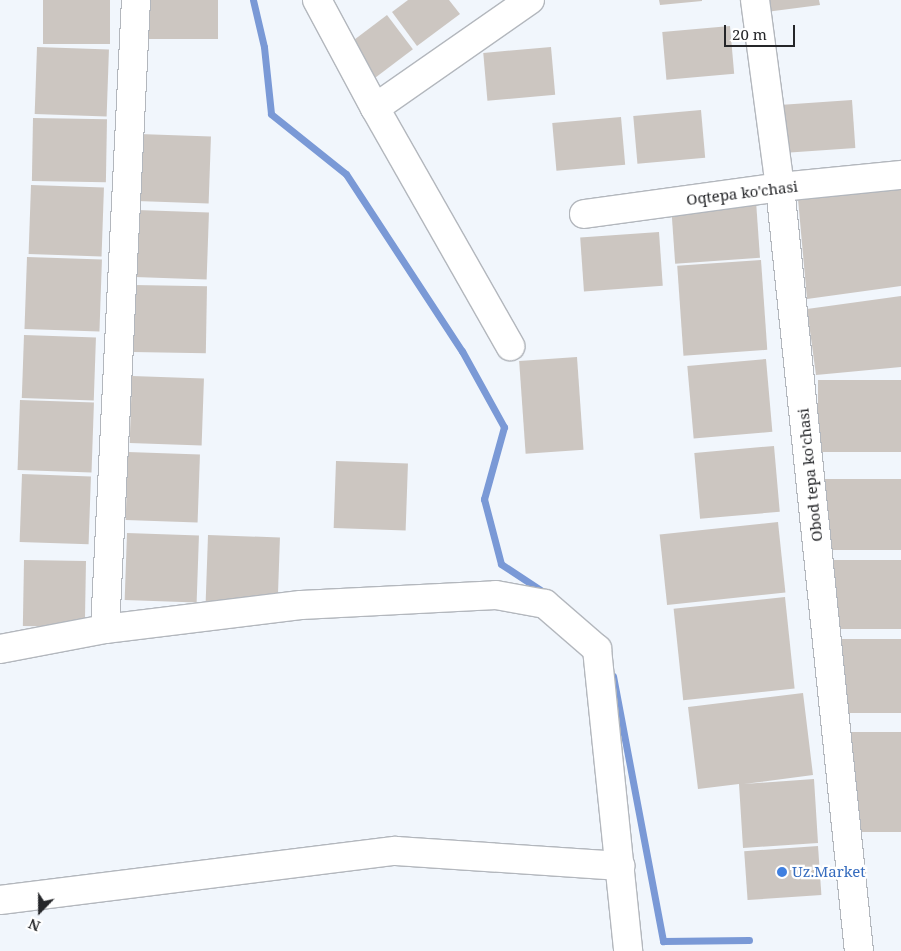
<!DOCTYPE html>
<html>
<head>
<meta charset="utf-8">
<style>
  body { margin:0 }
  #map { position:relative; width:901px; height:951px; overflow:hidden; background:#f1f6fc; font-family:"Noto Serif",serif }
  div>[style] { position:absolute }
  .stream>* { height:7px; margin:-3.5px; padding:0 3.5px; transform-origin:3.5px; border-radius:3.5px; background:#7a99d6 }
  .building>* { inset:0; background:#ccc6c1; transform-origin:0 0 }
  .roads { filter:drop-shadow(1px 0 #b3b7bd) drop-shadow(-1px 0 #b3b7bd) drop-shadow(0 1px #b3b7bd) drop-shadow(0 -1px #b3b7bd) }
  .minor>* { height:28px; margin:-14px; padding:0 14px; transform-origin:14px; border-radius:14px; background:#fff }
  .dots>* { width:14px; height:14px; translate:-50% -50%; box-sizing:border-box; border:2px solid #fff; border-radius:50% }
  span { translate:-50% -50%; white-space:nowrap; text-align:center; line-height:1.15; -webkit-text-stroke:4.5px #fff; paint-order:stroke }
  .street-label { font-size:15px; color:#252629 }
  .shop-label { font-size:15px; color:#366cbe }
  .left { translate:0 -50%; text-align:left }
  .north { position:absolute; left:15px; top:886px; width:50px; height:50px; -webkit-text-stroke:4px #fff; paint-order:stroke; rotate:202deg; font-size:14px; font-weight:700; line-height:20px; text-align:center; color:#252629 }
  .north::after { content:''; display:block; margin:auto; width:18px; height:22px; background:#252629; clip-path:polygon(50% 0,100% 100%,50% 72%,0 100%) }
  .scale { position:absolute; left:724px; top:25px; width:71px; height:22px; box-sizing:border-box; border:2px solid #252629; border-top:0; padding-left:6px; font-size:15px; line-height:18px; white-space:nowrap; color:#252629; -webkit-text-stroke:4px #fff; paint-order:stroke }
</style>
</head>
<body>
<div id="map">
  <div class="stream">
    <div style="left:253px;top:0;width:48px;rotate:76.8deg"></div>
    <div style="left:264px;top:47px;width:67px;rotate:84deg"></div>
    <div style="left:271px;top:114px;width:96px;rotate:38.7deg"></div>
    <div style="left:346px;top:174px;width:212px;rotate:56.8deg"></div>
    <div style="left:462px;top:351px;width:87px;rotate:61.1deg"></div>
    <div style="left:504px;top:427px;width:75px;rotate:105.5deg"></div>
    <div style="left:484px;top:499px;width:67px;rotate:75.3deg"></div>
    <div style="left:501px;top:564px;width:53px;rotate:33.4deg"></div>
    <div style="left:613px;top:676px;width:270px;rotate:79.3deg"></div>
    <div style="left:663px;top:941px;width:86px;rotate:-0.7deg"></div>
  </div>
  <div class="building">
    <div style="left:43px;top:0;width:67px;height:44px"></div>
    <div style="left:146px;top:0;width:72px;height:39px"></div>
    <div style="clip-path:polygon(408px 0,449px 0,460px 14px,417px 46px,392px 12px)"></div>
    <div style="clip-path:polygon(659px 0,702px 0,702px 1px,660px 5px)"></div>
    <div style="clip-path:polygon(764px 0,819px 0,820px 5px,766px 12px)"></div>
    <div style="left:387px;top:15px;width:43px;height:53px;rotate:53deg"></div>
    <div style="left:730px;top:26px;width:48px;height:68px;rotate:85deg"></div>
    <div style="left:37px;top:47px;width:72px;height:67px;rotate:2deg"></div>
    <div style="left:551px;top:47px;width:48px;height:68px;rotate:85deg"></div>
    <div style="left:852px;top:100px;width:48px;height:69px;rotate:86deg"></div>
    <div style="left:701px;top:110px;width:48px;height:68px;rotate:85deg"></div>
    <div style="left:621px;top:117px;width:48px;height:69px;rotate:85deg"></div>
    <div style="left:33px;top:118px;width:74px;height:63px;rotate:1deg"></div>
    <div style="left:139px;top:134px;width:72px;height:67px;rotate:2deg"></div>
    <div style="left:31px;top:185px;width:73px;height:69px;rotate:2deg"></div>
    <div style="clip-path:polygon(901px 185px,901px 286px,807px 299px,798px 199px)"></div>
    <div style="left:756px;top:201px;width:57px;height:85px;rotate:86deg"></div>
    <div style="left:137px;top:210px;width:72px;height:67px;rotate:2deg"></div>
    <div style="left:659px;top:232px;width:54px;height:79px;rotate:86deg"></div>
    <div style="left:27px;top:257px;width:75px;height:72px;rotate:2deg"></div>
    <div style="left:761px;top:260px;width:90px;height:84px;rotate:86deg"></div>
    <div style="left:134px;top:285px;width:73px;height:67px;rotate:1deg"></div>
    <div style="clip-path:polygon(901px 296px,901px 367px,816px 375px,807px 309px)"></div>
    <div style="left:24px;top:335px;width:72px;height:63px;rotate:2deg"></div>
    <div style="left:577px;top:357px;width:93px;height:58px;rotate:86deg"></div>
    <div style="left:766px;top:359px;width:73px;height:79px;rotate:85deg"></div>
    <div style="left:132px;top:376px;width:72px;height:67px;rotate:2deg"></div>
    <div style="left:901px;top:380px;width:72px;height:83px;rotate:90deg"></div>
    <div style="left:20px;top:400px;width:74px;height:70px;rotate:2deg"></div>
    <div style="left:774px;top:446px;width:66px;height:80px;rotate:85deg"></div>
    <div style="left:128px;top:452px;width:72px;height:68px;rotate:2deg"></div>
    <div style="left:336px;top:461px;width:72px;height:67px;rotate:2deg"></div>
    <div style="left:22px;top:474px;width:69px;height:68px;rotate:2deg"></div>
    <div style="left:901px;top:479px;width:71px;height:76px;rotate:90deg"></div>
    <div style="left:778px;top:522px;width:71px;height:119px;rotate:84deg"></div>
    <div style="left:127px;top:533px;width:72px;height:67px;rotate:2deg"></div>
    <div style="left:208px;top:535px;width:72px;height:67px;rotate:2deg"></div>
    <div style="left:24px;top:560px;width:62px;height:66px;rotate:1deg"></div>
    <div style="left:901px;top:560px;width:69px;height:71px;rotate:90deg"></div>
    <div style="left:785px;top:597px;width:92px;height:112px;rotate:84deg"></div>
    <div style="left:901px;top:639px;width:74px;height:68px;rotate:90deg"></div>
    <div style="clip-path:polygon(803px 693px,813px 775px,744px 784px,814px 779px,818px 843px,743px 848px,739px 784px,698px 789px,688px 707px)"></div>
    <div style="left:901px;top:732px;width:100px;height:51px;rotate:90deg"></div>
    <div style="left:818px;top:846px;width:49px;height:74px;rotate:86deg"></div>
  </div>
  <div class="roads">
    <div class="minor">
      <div style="left:317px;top:0;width:123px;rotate:61.8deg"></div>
      <div style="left:375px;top:108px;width:189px;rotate:-34.9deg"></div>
      <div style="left:755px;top:0;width:189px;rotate:82.4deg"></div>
      <div style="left:780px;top:187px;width:768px;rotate:84.1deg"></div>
      <div style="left:375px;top:108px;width:274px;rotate:60.4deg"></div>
      <div style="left:584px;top:214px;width:198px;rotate:-7.8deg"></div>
      <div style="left:780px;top:187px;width:122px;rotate:-5.7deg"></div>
      <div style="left:105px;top:629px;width:630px;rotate:-87.18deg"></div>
      <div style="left:0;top:649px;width:107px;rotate:-10.8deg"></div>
      <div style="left:105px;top:629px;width:197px;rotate:-7deg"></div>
      <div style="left:301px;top:605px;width:195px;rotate:-2.9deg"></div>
      <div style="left:496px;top:595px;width:50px;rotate:10.4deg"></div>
      <div style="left:545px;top:604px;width:69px;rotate:40.9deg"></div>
      <div style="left:597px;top:649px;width:304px;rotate:84.1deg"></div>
      <div style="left:0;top:900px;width:399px;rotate:-7.1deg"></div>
      <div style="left:396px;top:851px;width:225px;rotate:3.8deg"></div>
    </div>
  </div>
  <div class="dots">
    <div style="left:782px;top:872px;background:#3f7fe0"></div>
  </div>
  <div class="street-label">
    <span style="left:742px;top:193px;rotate:-7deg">Oqtepa ko'chasi</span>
    <span style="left:810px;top:475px;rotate:-96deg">Obod tepa ko'chasi</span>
  </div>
  <div class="shop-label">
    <span class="left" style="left:792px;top:872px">Uz.Market</span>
  </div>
  <div class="north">N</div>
  <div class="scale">20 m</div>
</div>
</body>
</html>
